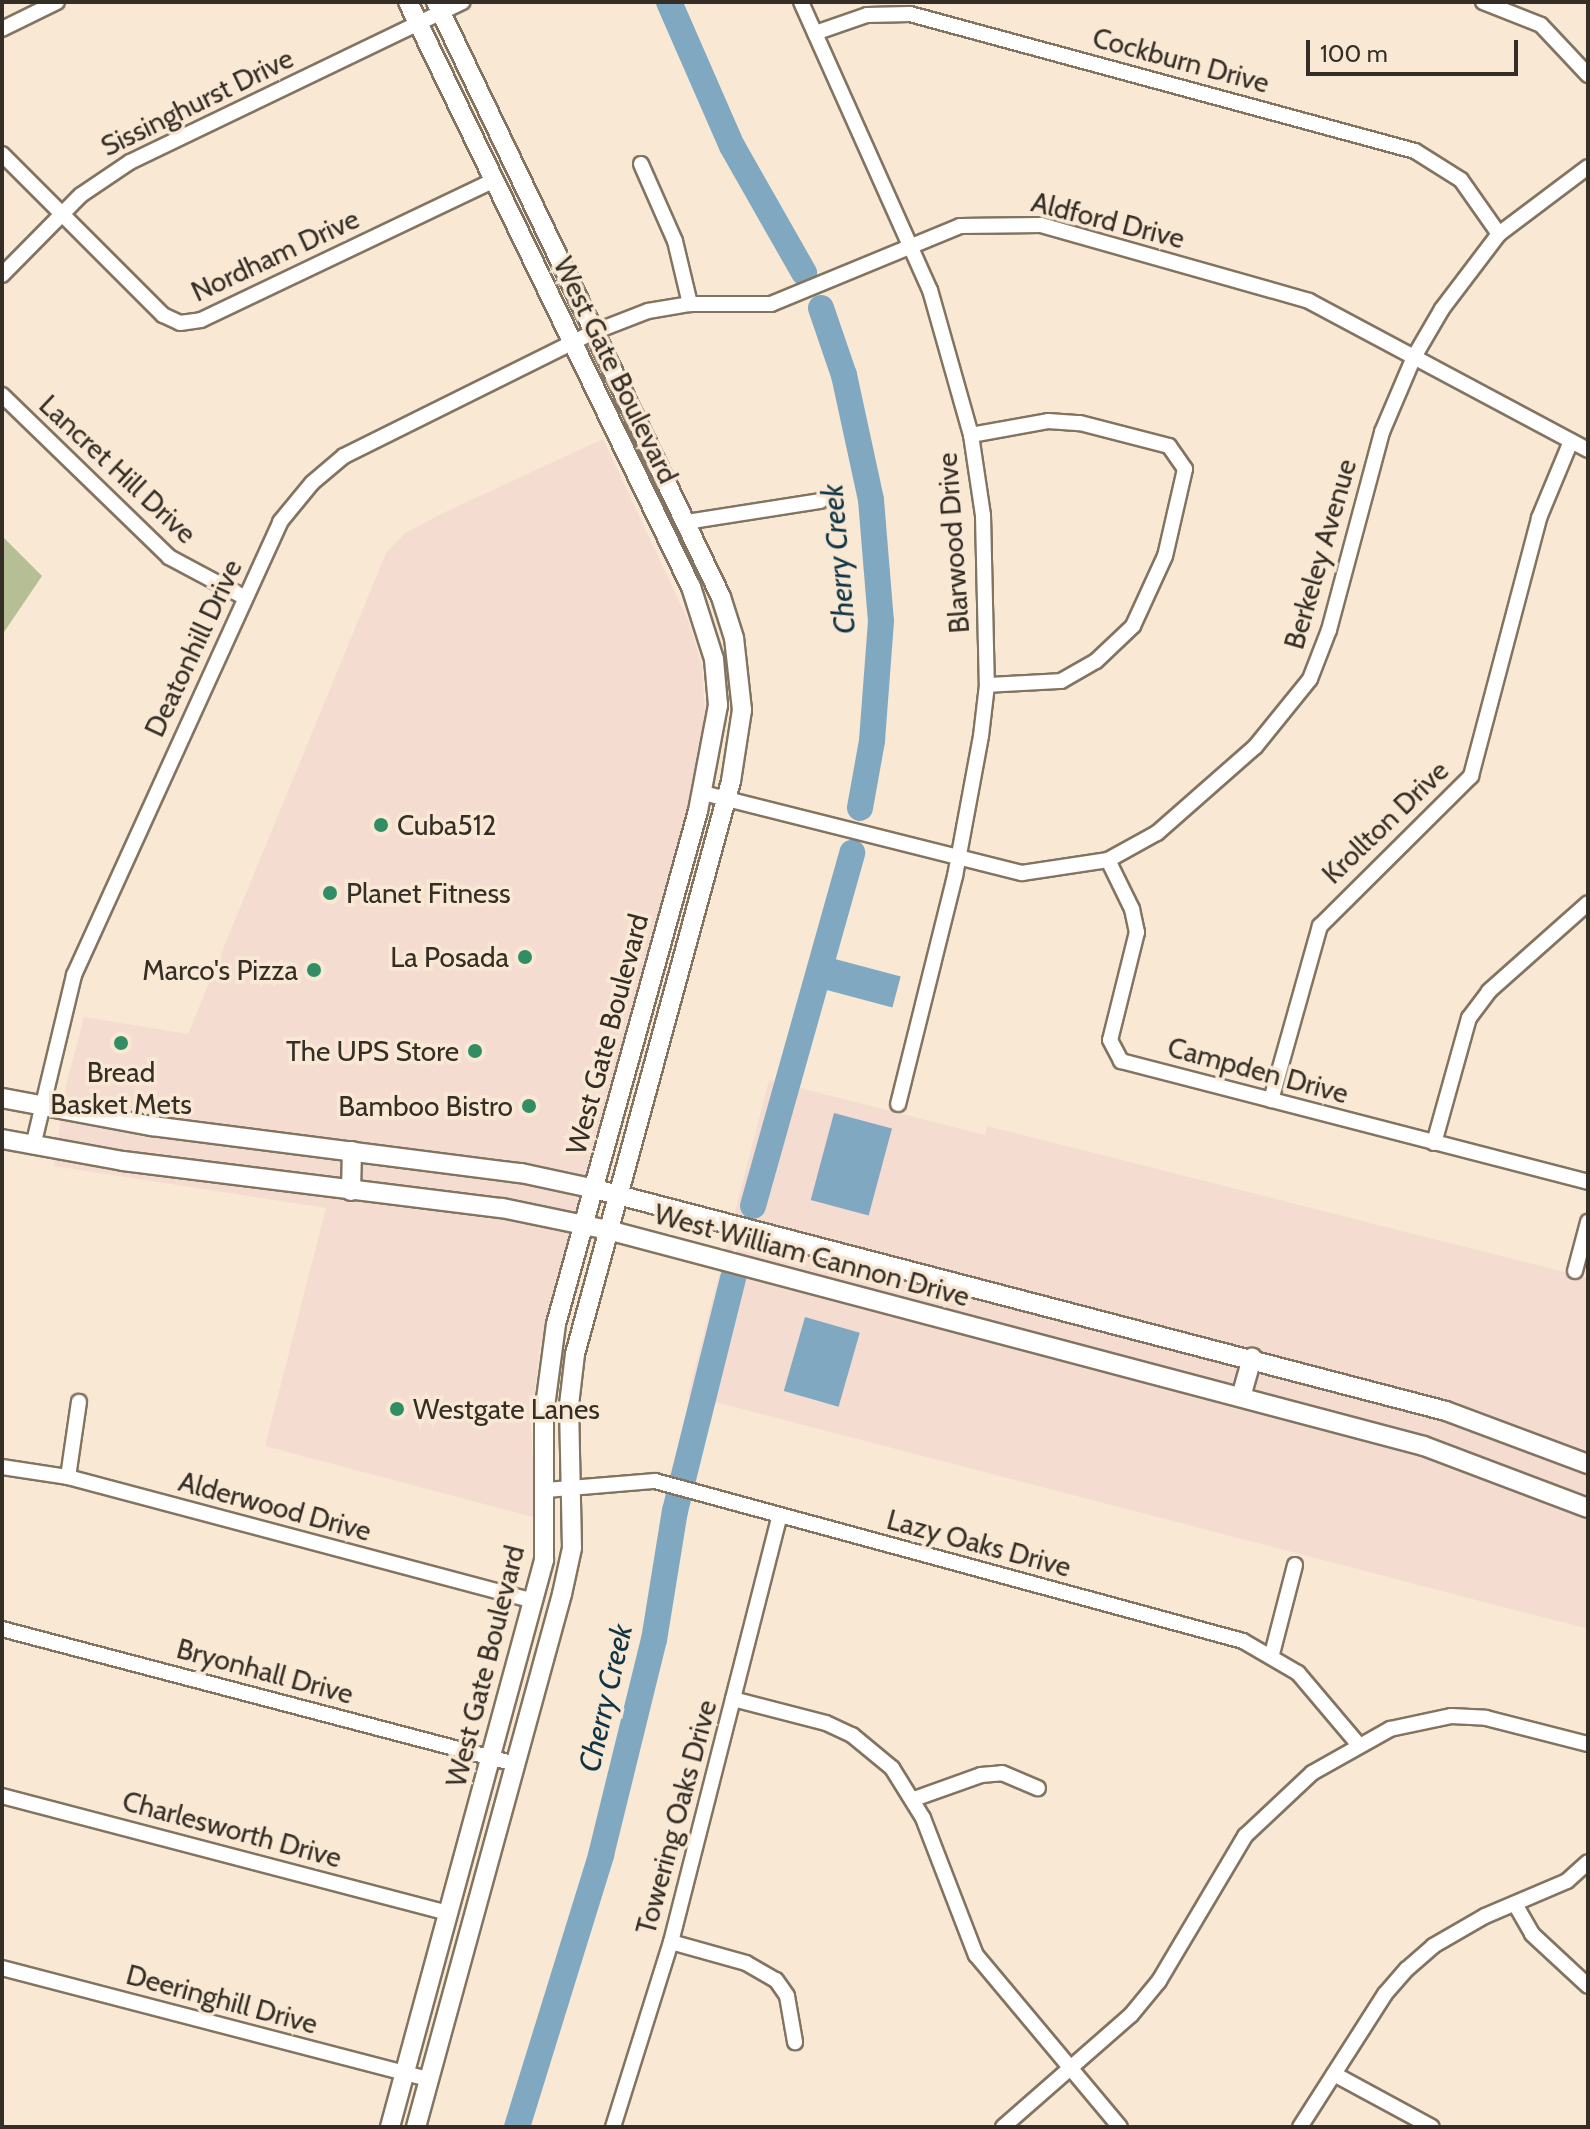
<!DOCTYPE html>
<html>
<head>
<meta charset="utf-8">
<style>
  body { margin:0 }
  #map { position:relative; width:1590px; height:2129px; overflow:hidden; background:#f9e9d4; font-family:Cabin,sans-serif }
  div>[style] { position:absolute }
  .commercial>* { inset:0; background:#f4dcd1 }
  .forest>* { inset:0; background:#b6be95 }
  .water>* { inset:0; background:#80a9c1; transform-origin:0 0 }
  .river>* { height:26px; margin:-13px; padding:0 13px; transform-origin:13px; border-radius:13px; background:#80a9c1 }
  .roads { filter:drop-shadow(2px 0 #827461) drop-shadow(-2px 0 #827461) drop-shadow(0 2px #827461) drop-shadow(0 -2px #827461) }
  .minor>* { height:14px; margin:-7px; padding:0 7px; transform-origin:7px; border-radius:7px; background:#fff }
  .major>* { height:18px; margin:-9px; padding:0 9px; transform-origin:9px; border-radius:9px; background:#fff }
  .dots>* { width:22px; height:22px; translate:-50% -50%; box-sizing:border-box; border:4px solid #f9e9d4; border-radius:50% }
  span { translate:-50% -50%; white-space:nowrap; text-align:center; line-height:1.15; -webkit-text-stroke:7px #f9e9d4; paint-order:stroke }
  .street-label { font-size:28px; color:#342e26 }
  .poi-label { font-size:28px; color:#342e26 }
  .left { translate:0 -50%; text-align:left }
  .right { translate:-100% -50%; text-align:right }
  .water-label { font-size:30px; color:#103546; font-style:italic }
  .frame { position:absolute; inset:0; border:4px solid #342e26; pointer-events:none }
  .scale { position:absolute; left:1306px; top:40px; width:212px; height:36px; box-sizing:border-box; border:4px solid #342e26; border-top:0; padding-left:10px; font-size:24px; line-height:28px; white-space:nowrap; color:#342e26; -webkit-text-stroke:6px #f9e9d4; paint-order:stroke }
</style>
</head>
<body>
<div id="map">
  <div class="commercial">
    <div style="clip-path:polygon(603px 439px,688px 620px,702px 665px,705px 710px,697px 771px,540px 1348px,531px 1425px,536px 1518px,265px 1446px,326px 1208px,54px 1166px,66px 1086px,84px 1017px,188px 1034px,386px 553px,405px 533px,441px 514px)"></div>
    <div style="clip-path:polygon(769px 1080px,985px 1135px,987px 1126px,1588px 1278px,1588px 1629px,688px 1395px)"></div>
  </div>
  <div class="forest">
    <div style="clip-path:polygon(2px 536px,42px 576px,2px 635px)"></div>
  </div>
  <div class="water">
    <div style="left:835px;top:959px;width:68px;height:32px;rotate:15deg"></div>
    <div style="left:834px;top:1113px;width:60px;height:90px;rotate:15deg"></div>
    <div style="left:805px;top:1317px;width:57px;height:77px;rotate:16deg"></div>
  </div>
  <div class="river">
    <div style="left:669px;top:2px;width:157px;rotate:66.4deg"></div>
    <div style="left:732px;top:146px;width:146px;rotate:60.4deg"></div>
    <div style="left:821px;top:308px;width:71px;rotate:71.1deg"></div>
    <div style="left:844px;top:375px;width:128px;rotate:77.8deg"></div>
    <div style="left:871px;top:500px;width:121px;rotate:85.3deg"></div>
    <div style="left:881px;top:621px;width:120px;rotate:94.3deg"></div>
    <div style="left:872px;top:741px;width:68px;rotate:100.2deg"></div>
    <div style="left:753px;top:1206px;width:367px;rotate:-74.3deg"></div>
    <div style="left:517px;top:2127px;width:285px;rotate:-72.8deg"></div>
    <div style="left:601px;top:1855px;width:221px;rotate:-76.2deg"></div>
    <div style="left:654px;top:1640px;width:131px;rotate:-80.8deg"></div>
    <div style="left:675px;top:1511px;width:240px;rotate:-76deg"></div>
  </div>
  <div class="roads">
    <div class="minor">
      <div style="left:801px;top:2px;width:316px;rotate:65.9deg"></div>
      <div style="left:930px;top:290px;width:151px;rotate:74.2deg"></div>
      <div style="left:971px;top:435px;width:81px;rotate:81.5deg"></div>
      <div style="left:983px;top:515px;width:170px;rotate:88.7deg"></div>
      <div style="left:987px;top:685px;width:51px;rotate:96.7deg"></div>
      <div style="left:981px;top:736px;width:142px;rotate:100.5deg"></div>
      <div style="left:955px;top:876px;width:235px;rotate:104deg"></div>
      <div style="left:1483px;top:2px;width:62px;rotate:21.6deg"></div>
      <div style="left:1541px;top:25px;width:69px;rotate:46.8deg"></div>
      <div style="left:2px;top:29px;width:61px;rotate:-26.1deg"></div>
      <div style="left:815px;top:33px;width:55px;rotate:-19.1deg"></div>
      <div style="left:867px;top:15px;width:43px;rotate:-1.3deg"></div>
      <div style="left:910px;top:14px;width:523px;rotate:15.18deg"></div>
      <div style="left:1415px;top:151px;width:54px;rotate:32.2deg"></div>
      <div style="left:1461px;top:180px;width:66px;rotate:54.9deg"></div>
      <div style="left:2px;top:154px;width:228px;rotate:45deg"></div>
      <div style="left:163px;top:315px;width:19px;rotate:25deg"></div>
      <div style="left:180px;top:323px;width:21px;rotate:-8deg"></div>
      <div style="left:201px;top:320px;width:325px;rotate:-25.5deg"></div>
      <div style="left:641px;top:164px;width:84px;rotate:66.2deg"></div>
      <div style="left:675px;top:241px;width:65px;rotate:76.6deg"></div>
      <div style="left:2px;top:275px;width:112px;rotate:-45.4deg"></div>
      <div style="left:81px;top:195px;width:59px;rotate:-34deg"></div>
      <div style="left:130px;top:162px;width:369px;rotate:-25.7deg"></div>
      <div style="left:2px;top:395px;width:233px;rotate:44.1deg"></div>
      <div style="left:169px;top:557px;width:85px;rotate:28.1deg"></div>
      <div style="left:971px;top:435px;width:78px;rotate:-10.3deg"></div>
      <div style="left:1048px;top:421px;width:32px;rotate:4deg"></div>
      <div style="left:1080px;top:423px;width:92px;rotate:14.5deg"></div>
      <div style="left:1169px;top:446px;width:28px;rotate:55deg"></div>
      <div style="left:1185px;top:469px;width:89px;rotate:102.9deg"></div>
      <div style="left:1165px;top:556px;width:77px;rotate:114.6deg"></div>
      <div style="left:1133px;top:626px;width:51px;rotate:136.6deg"></div>
      <div style="left:1096px;top:661px;width:40px;rotate:150.3deg"></div>
      <div style="left:1061px;top:681px;width:74px;rotate:176.9deg"></div>
      <div style="left:686px;top:522px;width:136px;rotate:-8.9deg"></div>
      <div style="left:703px;top:793px;width:329px;rotate:14.1deg"></div>
      <div style="left:1022px;top:873px;width:87px;rotate:-8.6deg"></div>
      <div style="left:1108px;top:860px;width:56px;rotate:-28.9deg"></div>
      <div style="left:1157px;top:833px;width:130px;rotate:-41.3deg"></div>
      <div style="left:1255px;top:747px;width:87px;rotate:-51deg"></div>
      <div style="left:1310px;top:679px;width:53px;rotate:-68.8deg"></div>
      <div style="left:1329px;top:630px;width:205px;rotate:-75deg"></div>
      <div style="left:1382px;top:432px;width:82px;rotate:-66.9deg"></div>
      <div style="left:1414px;top:357px;width:56px;rotate:-59.7deg"></div>
      <div style="left:1442px;top:309px;width:94px;rotate:-52.8deg"></div>
      <div style="left:1499px;top:234px;width:111px;rotate:-37deg"></div>
      <div style="left:1108px;top:860px;width:55px;rotate:63.9deg"></div>
      <div style="left:1132px;top:909px;width:24px;rotate:78deg"></div>
      <div style="left:1137px;top:932px;width:111px;rotate:104deg"></div>
      <div style="left:1110px;top:1040px;width:24px;rotate:62deg"></div>
      <div style="left:1121px;top:1061px;width:482px;rotate:14.5deg"></div>
      <div style="left:1271px;top:1100px;width:181px;rotate:-74.3deg"></div>
      <div style="left:1320px;top:926px;width:213px;rotate:-44.8deg"></div>
      <div style="left:1471px;top:776px;width:267px;rotate:-75.2deg"></div>
      <div style="left:1539px;top:518px;width:83px;rotate:-67.4deg"></div>
      <div style="left:1434px;top:1143px;width:130px;rotate:-74.4deg"></div>
      <div style="left:1469px;top:1018px;width:34px;rotate:-53deg"></div>
      <div style="left:1489px;top:991px;width:132px;rotate:-41.6deg"></div>
      <div style="left:33px;top:1146px;width:176px;rotate:-76.5deg"></div>
      <div style="left:74px;top:975px;width:498px;rotate:-65.5deg"></div>
      <div style="left:280px;top:522px;width:50px;rotate:-50.6deg"></div>
      <div style="left:312px;top:483px;width:42px;rotate:-40.2deg"></div>
      <div style="left:344px;top:456px;width:279px;rotate:-26.4deg"></div>
      <div style="left:594px;top:332px;width:58px;rotate:-21.3deg"></div>
      <div style="left:648px;top:311px;width:43px;rotate:-9.5deg"></div>
      <div style="left:690px;top:304px;width:81px"></div>
      <div style="left:771px;top:304px;width:204px;rotate:-22.4deg"></div>
      <div style="left:960px;top:226px;width:81px;rotate:-0.7deg"></div>
      <div style="left:1041px;top:225px;width:279px;rotate:15.8deg"></div>
      <div style="left:1309px;top:301px;width:316px;rotate:28.1deg"></div>
      <div style="left:1575px;top:1271px;width:51px;rotate:-75.1deg"></div>
      <div style="left:2px;top:1467px;width:67px;rotate:8.6deg"></div>
      <div style="left:68px;top:1477px;width:482px;rotate:14.9deg"></div>
      <div style="left:68px;top:1477px;width:76px;rotate:-81.7deg"></div>
      <div style="left:547px;top:1490px;width:108px;rotate:-4.8deg"></div>
      <div style="left:655px;top:1481px;width:609px;rotate:15.22deg"></div>
      <div style="left:1243px;top:1641px;width:64px;rotate:30.2deg"></div>
      <div style="left:1298px;top:1673px;width:93px;rotate:49.8deg"></div>
      <div style="left:2px;top:1629px;width:530px;rotate:14.74deg"></div>
      <div style="left:1272px;top:1654px;width:92px;rotate:-75.5deg"></div>
      <div style="left:733px;top:1699px;width:96px;rotate:14.5deg"></div>
      <div style="left:826px;top:1723px;width:29px;rotate:25deg"></div>
      <div style="left:852px;top:1735px;width:52px;rotate:39.5deg"></div>
      <div style="left:892px;top:1768px;width:59px;rotate:58.2deg"></div>
      <div style="left:923px;top:1818px;width:147px;rotate:68.9deg"></div>
      <div style="left:976px;top:1955px;width:224px;rotate:50.1deg"></div>
      <div style="left:2px;top:1796px;width:462px;rotate:14.7deg"></div>
      <div style="left:914px;top:1799px;width:71px;rotate:-19.7deg"></div>
      <div style="left:981px;top:1775px;width:21px;rotate:-5deg"></div>
      <div style="left:1002px;top:1773px;width:39px;rotate:23deg"></div>
      <div style="left:1515px;top:1904px;width:34px;rotate:60deg"></div>
      <div style="left:1532px;top:1934px;width:76px;rotate:42.9deg"></div>
      <div style="left:671px;top:1942px;width:78px;rotate:15.6deg"></div>
      <div style="left:746px;top:1963px;width:34px;rotate:30deg"></div>
      <div style="left:776px;top:1980px;width:19px;rotate:55deg"></div>
      <div style="left:787px;top:1996px;width:47px;rotate:80.1deg"></div>
      <div style="left:2px;top:1968px;width:441px;rotate:14.6deg"></div>
      <div style="left:1334px;top:2074px;width:111px;rotate:28.4deg"></div>
      <div style="left:613px;top:2127px;width:194px;rotate:-72.6deg"></div>
      <div style="left:671px;top:1942px;width:439px;rotate:-75.7deg"></div>
      <div style="left:1003px;top:2127px;width:170px;rotate:-41.2deg"></div>
      <div style="left:1131px;top:2015px;width:44px;rotate:-50.5deg"></div>
      <div style="left:1159px;top:1981px;width:169px;rotate:-59.3deg"></div>
      <div style="left:1245px;top:1836px;width:92px;rotate:-43.2deg"></div>
      <div style="left:1312px;top:1773px;width:90px;rotate:-29.4deg"></div>
      <div style="left:1390px;top:1729px;width:62px;rotate:-12deg"></div>
      <div style="left:1451px;top:1716px;width:35px;rotate:3deg"></div>
      <div style="left:1486px;top:1718px;width:105px;rotate:14.3deg"></div>
      <div style="left:1300px;top:2127px;width:158px;rotate:-57.4deg"></div>
      <div style="left:1385px;top:1994px;width:33px;rotate:-49deg"></div>
      <div style="left:1407px;top:1969px;width:35px;rotate:-41deg"></div>
      <div style="left:1433px;top:1946px;width:60px;rotate:-30deg"></div>
      <div style="left:1485px;top:1916px;width:89px;rotate:-23.1deg"></div>
      <div style="left:1567px;top:1881px;width:28px;rotate:-42deg"></div>
    </div>
    <div class="major">
      <div style="left:2px;top:1098px;width:153px;rotate:10.6deg"></div>
      <div style="left:152px;top:1126px;width:372px;rotate:7.3deg"></div>
      <div style="left:521px;top:1173px;width:76px;rotate:12.2deg"></div>
      <div style="left:595px;top:1189px;width:879px;rotate:14.62deg"></div>
      <div style="left:1446px;top:1411px;width:152px;rotate:20.5deg"></div>
      <div style="left:2px;top:1139px;width:123px;rotate:10.3deg"></div>
      <div style="left:123px;top:1161px;width:382px;rotate:7.1deg"></div>
      <div style="left:502px;top:1208px;width:108px;rotate:11.7deg"></div>
      <div style="left:608px;top:1230px;width:844px;rotate:14.83deg"></div>
      <div style="left:1424px;top:1446px;width:175px;rotate:20.7deg"></div>
      <div style="left:351px;top:1191px;width:40px;rotate:-88.6deg"></div>
      <div style="left:1241px;top:1397px;width:41px;rotate:-74.2deg"></div>
      <div style="left:390px;top:2127px;width:588px;rotate:-74.8deg"></div>
      <div style="left:544px;top:1560px;width:146px;rotate:-90deg"></div>
      <div style="left:544px;top:1414px;width:91px;rotate:-82.4deg"></div>
      <div style="left:556px;top:1324px;width:532px;rotate:-74.53deg"></div>
      <div style="left:698px;top:811px;width:108px;rotate:-79.3deg"></div>
      <div style="left:718px;top:705px;width:46px;rotate:-95deg"></div>
      <div style="left:714px;top:659px;width:76px;rotate:-107.7deg"></div>
      <div style="left:691px;top:587px;width:650px;rotate:-115.82deg"></div>
      <div style="left:416px;top:2127px;width:553px;rotate:-74.68deg"></div>
      <div style="left:562px;top:1594px;width:47px;rotate:-77.7deg"></div>
      <div style="left:572px;top:1548px;width:143px;rotate:-91.2deg"></div>
      <div style="left:569px;top:1405px;width:51px;rotate:-83.3deg"></div>
      <div style="left:575px;top:1354px;width:594px;rotate:-74.77deg"></div>
      <div style="left:731px;top:781px;width:72px;rotate:-81.2deg"></div>
      <div style="left:742px;top:710px;width:72px;rotate:-96.3deg"></div>
      <div style="left:734px;top:638px;width:43px;rotate:-107.6deg"></div>
      <div style="left:721px;top:597px;width:660px;rotate:-115.59deg"></div>
    </div>
  </div>
  <div class="dots">
    <div style="left:381px;top:825px;background:#328d64"></div>
    <div style="left:330px;top:893px;background:#328d64"></div>
    <div style="left:525px;top:957px;background:#328d64"></div>
    <div style="left:314px;top:970px;background:#328d64"></div>
    <div style="left:121px;top:1043px;background:#328d64"></div>
    <div style="left:475px;top:1051px;background:#328d64"></div>
    <div style="left:529px;top:1106px;background:#328d64"></div>
    <div style="left:397px;top:1409px;background:#328d64"></div>
  </div>
  <div class="street-label">
    <span style="left:1181px;top:60px;rotate:15deg">Cockburn Drive</span>
    <span style="left:197px;top:102px;rotate:-26deg">Sissinghurst Drive</span>
    <span style="left:1108px;top:220px;rotate:14deg">Aldford Drive</span>
    <span style="left:275px;top:255px;rotate:-25deg">Nordham Drive</span>
    <span style="left:616px;top:370px;rotate:64deg">West Gate Boulevard</span>
    <span style="left:118px;top:469px;rotate:43deg">Lancret Hill Drive</span>
    <span style="left:953px;top:543px;rotate:-94deg">Blarwood Drive</span>
    <span style="left:1320px;top:554px;rotate:-74deg">Berkeley Avenue</span>
    <span style="left:193px;top:648px;rotate:-65deg">Deatonhill Drive</span>
    <span style="left:1385px;top:822px;rotate:-44deg">Krollton Drive</span>
    <span style="left:607px;top:1034px;rotate:-75deg">West Gate Boulevard</span>
    <span style="left:1258px;top:1070px;rotate:15deg">Campden Drive</span>
    <span style="left:812px;top:1255px;rotate:15deg">West William Cannon Drive</span>
    <span style="left:275px;top:1506px;rotate:15deg">Alderwood Drive</span>
    <span style="left:979px;top:1543px;rotate:15deg">Lazy Oaks Drive</span>
    <span style="left:485px;top:1666px;rotate:-76deg">West Gate Boulevard</span>
    <span style="left:265px;top:1671px;rotate:15deg">Bryonhall Drive</span>
    <span style="left:676px;top:1817px;rotate:-75deg">Towering Oaks Drive</span>
    <span style="left:232px;top:1829px;rotate:15deg">Charlesworth Drive</span>
    <span style="left:222px;top:1999px;rotate:15deg">Deeringhill Drive</span>
  </div>
  <div class="poi-label">
    <span class="left" style="left:397px;top:825px">Cuba512</span>
    <span class="left" style="left:346px;top:893px">Planet Fitness</span>
    <span class="right" style="left:509px;top:957px">La Posada</span>
    <span class="right" style="left:298px;top:970px">Marco's Pizza</span>
    <span class="right" style="left:459px;top:1051px">The UPS Store</span>
    <span style="left:121px;top:1088px">Bread<br>Basket Mets</span>
    <span class="right" style="left:513px;top:1106px">Bamboo Bistro</span>
    <span class="left" style="left:413px;top:1409px">Westgate Lanes</span>
  </div>
  <div class="water-label">
    <span style="left:839px;top:559px;rotate:-95deg">Cherry Creek</span>
    <span style="left:606px;top:1698px;rotate:-77deg">Cherry Creek</span>
  </div>
  <div class="frame"></div>
  <div class="scale">100 m</div>
</div>
</body>
</html>
